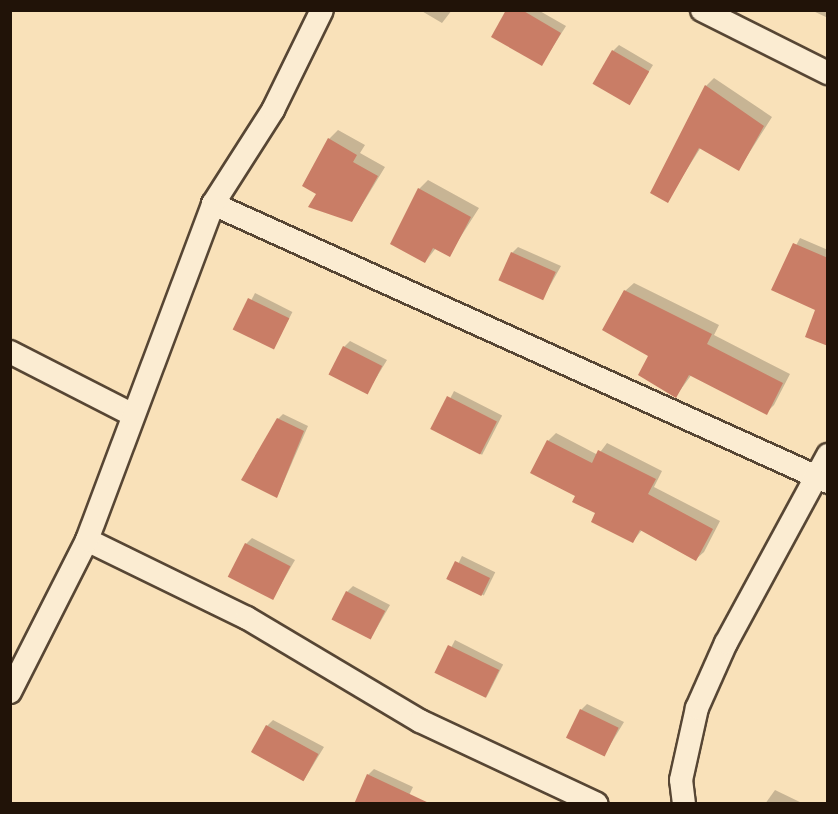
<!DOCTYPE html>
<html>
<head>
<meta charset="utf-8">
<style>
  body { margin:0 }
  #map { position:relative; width:838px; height:814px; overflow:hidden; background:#f9e1b9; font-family:"EB Garamond",serif }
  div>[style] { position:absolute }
  .shadow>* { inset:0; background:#0003; transform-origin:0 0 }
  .building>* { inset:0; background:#c97d66; transform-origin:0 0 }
  .roads { filter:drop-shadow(2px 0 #574634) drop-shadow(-2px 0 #574634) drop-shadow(0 2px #574634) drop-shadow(0 -2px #574634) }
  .minor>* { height:22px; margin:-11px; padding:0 11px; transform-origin:11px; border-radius:11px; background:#fbecd2 }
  span { translate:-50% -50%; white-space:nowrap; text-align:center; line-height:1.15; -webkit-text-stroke:6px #fbecd2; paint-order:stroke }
  .frame { position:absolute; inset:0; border:12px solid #211308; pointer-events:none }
</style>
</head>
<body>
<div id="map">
  <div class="shadow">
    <div style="clip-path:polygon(420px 10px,452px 10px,442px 23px)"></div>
    <div style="clip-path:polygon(508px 10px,538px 10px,566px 26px,542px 64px)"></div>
    <div style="clip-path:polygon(811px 10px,828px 10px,828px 18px)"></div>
    <div style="clip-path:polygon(619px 45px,653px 65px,629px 103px,613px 51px)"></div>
    <div style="clip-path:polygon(714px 78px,772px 117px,739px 169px,701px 147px,667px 201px,706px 86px)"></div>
    <div style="clip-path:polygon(338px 130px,365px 145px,360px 153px,385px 167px,352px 221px,329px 139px)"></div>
    <div style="clip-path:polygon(428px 180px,479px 208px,449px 255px,436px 248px,425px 262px,419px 189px)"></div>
    <div style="clip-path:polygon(800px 238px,828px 250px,828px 293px,773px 289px)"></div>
    <div style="clip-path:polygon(518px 247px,561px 266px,543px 298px,512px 253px)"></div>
    <div style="clip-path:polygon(634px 283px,719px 325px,714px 335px,790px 374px,774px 405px,766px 413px,692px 374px,676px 396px,650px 356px,625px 291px)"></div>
    <div style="left:255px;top:293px;width:42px;height:40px;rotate:27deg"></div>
    <div style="clip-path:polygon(350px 341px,387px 360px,367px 393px,344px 347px)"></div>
    <div style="left:454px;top:391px;width:54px;height:44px;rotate:27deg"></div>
    <div style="clip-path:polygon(283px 414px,308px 426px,277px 497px,278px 419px)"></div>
    <div style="clip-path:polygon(556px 433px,598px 455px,607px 443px,662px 471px,654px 487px,720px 521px,704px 552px,696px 559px,642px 530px,633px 541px,597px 513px,577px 496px,548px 441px)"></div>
    <div style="clip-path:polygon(252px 538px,295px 560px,273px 598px,246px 544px)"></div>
    <div style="left:462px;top:556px;width:37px;height:26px;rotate:26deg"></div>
    <div style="clip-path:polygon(353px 586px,390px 605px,371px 638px,347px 592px)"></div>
    <div style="left:455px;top:640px;width:54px;height:37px;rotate:27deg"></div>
    <div style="clip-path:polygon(587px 704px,624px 722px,604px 755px,581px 710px)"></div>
    <div style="clip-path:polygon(273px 720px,324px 747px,304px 780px,267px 726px)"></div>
    <div style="clip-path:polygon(374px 769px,413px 787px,405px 804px,368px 775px)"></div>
    <div style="clip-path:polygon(775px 790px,804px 804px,765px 804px)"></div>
  </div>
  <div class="building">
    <div style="clip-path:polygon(506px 10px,522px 10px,561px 33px,542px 66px,491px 37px)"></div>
    <div style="left:612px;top:50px;width:43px;height:39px;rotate:30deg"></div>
    <div style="clip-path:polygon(705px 85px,764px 126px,739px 171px,699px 148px,668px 203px,650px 193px)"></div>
    <div style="clip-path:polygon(328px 138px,357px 155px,353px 162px,378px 176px,352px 222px,308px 207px,316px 194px,302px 186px)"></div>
    <div style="clip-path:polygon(418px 188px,471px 217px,450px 257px,433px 248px,425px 263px,390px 244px)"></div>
    <div style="clip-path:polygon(793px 243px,828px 258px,828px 346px,805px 337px,815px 310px,771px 290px)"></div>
    <div style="left:511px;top:252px;width:49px;height:31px;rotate:24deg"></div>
    <div style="clip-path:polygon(624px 290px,712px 334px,707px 344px,783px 383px,767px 415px,689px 375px,676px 398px,638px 375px,648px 356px,602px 330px)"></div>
    <div style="left:248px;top:298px;width:46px;height:35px;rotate:26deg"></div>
    <div style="left:343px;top:346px;width:44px;height:32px;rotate:27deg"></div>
    <div style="left:447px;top:396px;width:56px;height:37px;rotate:27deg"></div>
    <div style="clip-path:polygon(277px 418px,304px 431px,277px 498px,241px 480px)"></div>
    <div style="clip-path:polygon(547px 440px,592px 463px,598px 450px,656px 479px,648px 494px,713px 529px,696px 561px,640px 530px,633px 543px,591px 522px,595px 513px,572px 502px,575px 496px,530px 473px)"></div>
    <div style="left:245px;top:543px;width:51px;height:38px;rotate:27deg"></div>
    <div style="left:455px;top:561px;width:39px;height:20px;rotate:26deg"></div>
    <div style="left:346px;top:591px;width:44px;height:32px;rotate:27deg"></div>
    <div style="left:448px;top:645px;width:57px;height:31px;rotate:26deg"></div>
    <div style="left:580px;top:709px;width:43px;height:32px;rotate:26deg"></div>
    <div style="left:266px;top:725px;width:60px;height:31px;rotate:29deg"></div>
    <div style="clip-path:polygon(367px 774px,431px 804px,354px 804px)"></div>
  </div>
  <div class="roads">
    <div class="minor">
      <div style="left:702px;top:10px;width:141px;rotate:26.6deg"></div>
      <div style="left:213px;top:204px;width:675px;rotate:24.32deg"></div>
      <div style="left:10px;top:352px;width:138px;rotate:27.1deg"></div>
      <div style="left:87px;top:540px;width:178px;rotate:26deg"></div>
      <div style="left:247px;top:618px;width:201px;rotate:30.8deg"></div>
      <div style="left:420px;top:721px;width:195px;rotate:25.1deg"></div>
      <div style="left:10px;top:692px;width:170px;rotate:-63.1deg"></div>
      <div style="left:87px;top:540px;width:359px;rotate:-69.4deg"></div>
      <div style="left:213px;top:204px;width:112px;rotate:-57.4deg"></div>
      <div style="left:273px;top:110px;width:111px;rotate:-63.9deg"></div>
      <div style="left:684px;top:804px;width:24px;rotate:-97deg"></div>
      <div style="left:681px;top:780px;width:74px;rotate:-77.5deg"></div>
      <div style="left:697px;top:708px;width:71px;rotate:-66deg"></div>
      <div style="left:726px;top:643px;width:214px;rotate:-61.5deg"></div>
    </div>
  </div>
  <div class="frame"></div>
</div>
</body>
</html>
